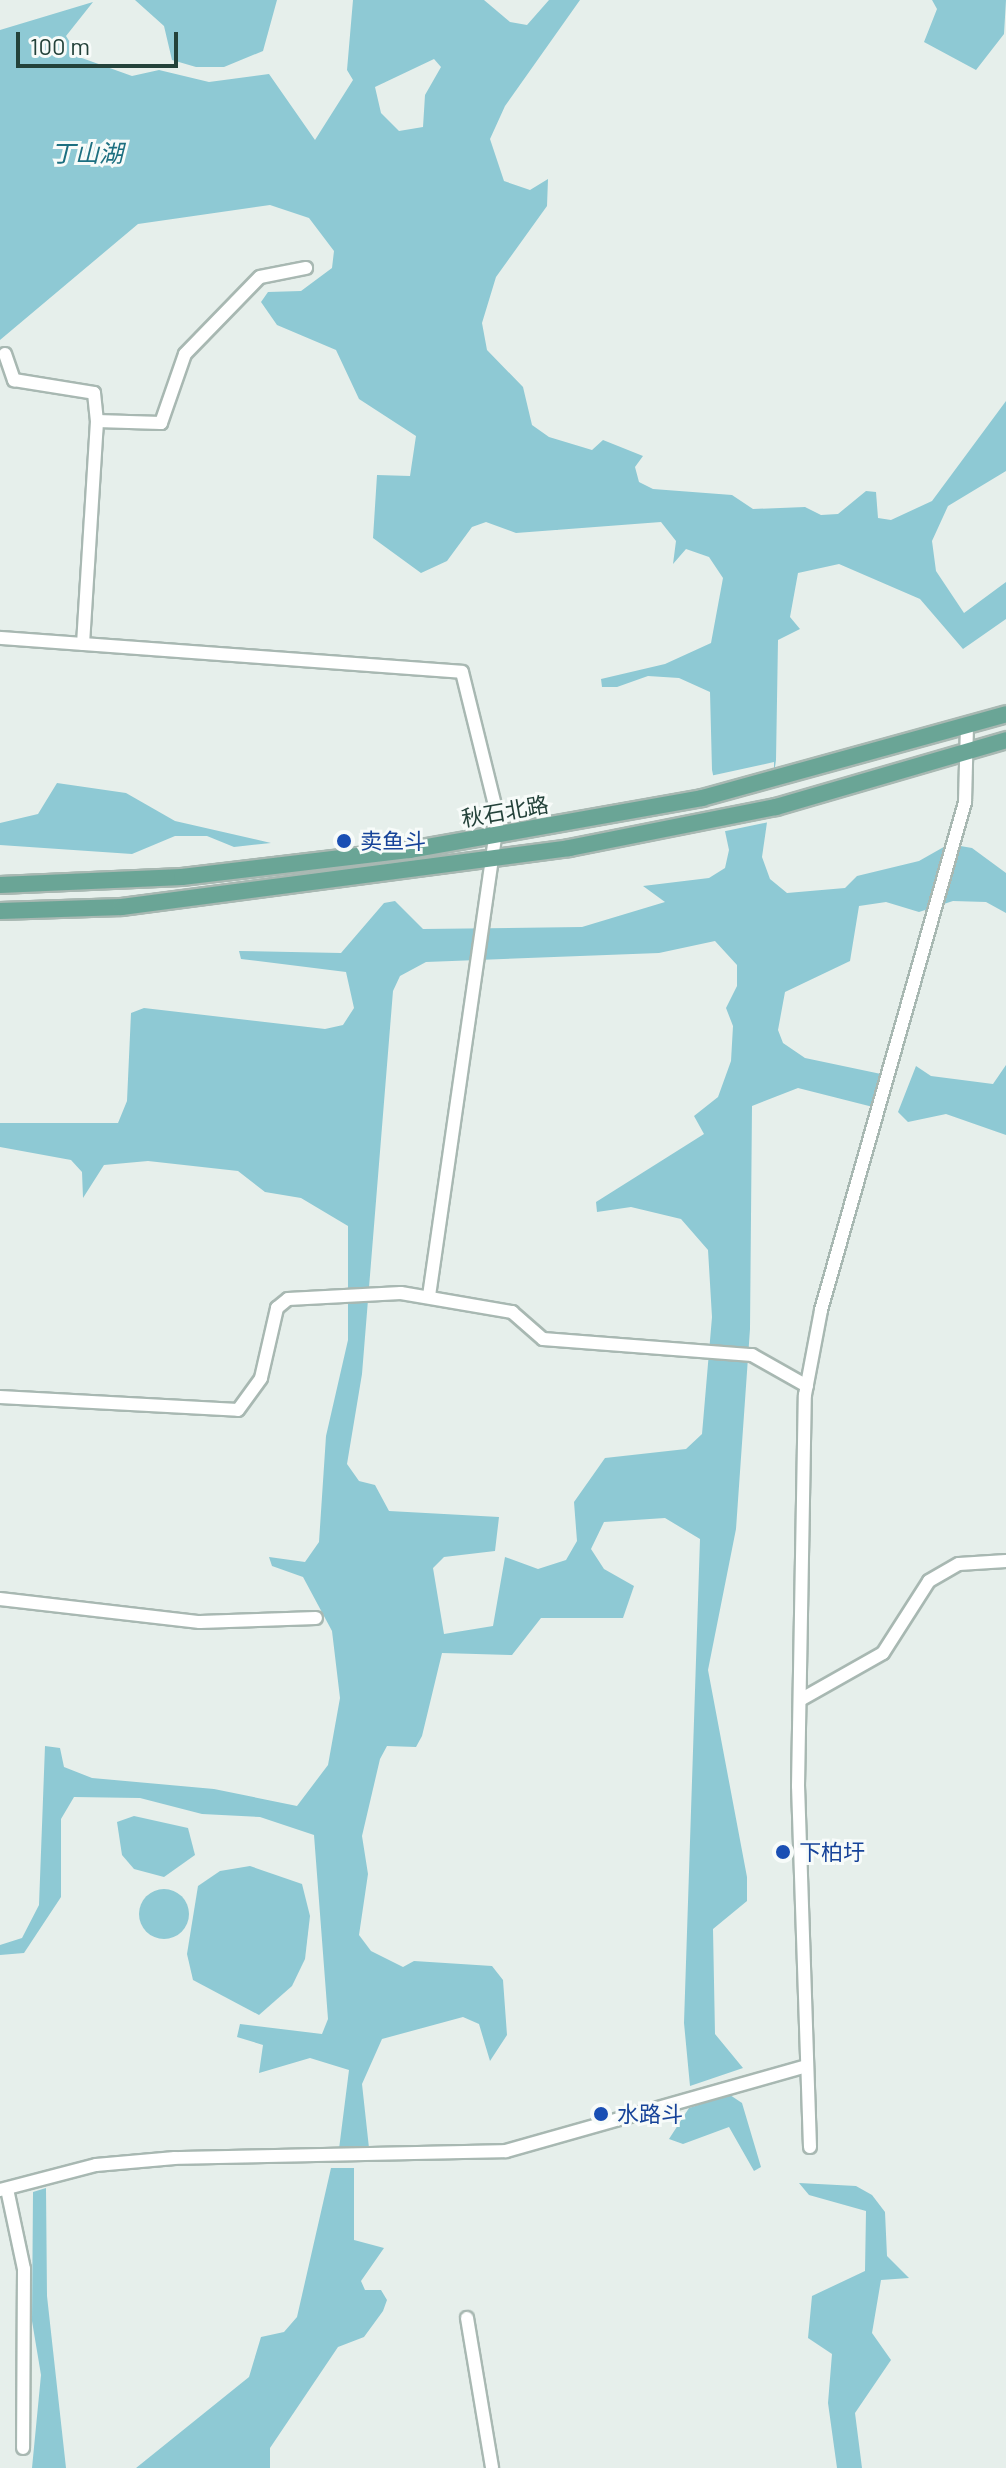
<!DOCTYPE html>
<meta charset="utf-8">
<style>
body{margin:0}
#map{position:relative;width:1006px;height:2468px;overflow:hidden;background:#e6efeb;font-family:Barlow,"Noto Sans SC",sans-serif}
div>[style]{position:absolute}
.water>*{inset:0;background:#8ec9d4}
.round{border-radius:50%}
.pier>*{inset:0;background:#e6efeb}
.roads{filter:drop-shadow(2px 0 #a8b8b2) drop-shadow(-2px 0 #a8b8b2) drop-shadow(0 2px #a8b8b2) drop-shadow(0 -2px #a8b8b2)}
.minor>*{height:12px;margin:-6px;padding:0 6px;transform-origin:6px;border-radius:6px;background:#fff}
.major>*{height:16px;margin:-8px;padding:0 8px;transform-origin:8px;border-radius:8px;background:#6aa596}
.dots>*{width:22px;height:22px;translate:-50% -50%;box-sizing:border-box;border:4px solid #f7fbf9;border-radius:50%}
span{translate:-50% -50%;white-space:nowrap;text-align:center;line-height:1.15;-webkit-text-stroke:6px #f7fbf9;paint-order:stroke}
.street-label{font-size:22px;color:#24423a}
.transit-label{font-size:22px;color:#164399}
.left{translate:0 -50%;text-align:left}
.water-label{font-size:24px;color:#1c6f80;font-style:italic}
.scale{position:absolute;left:16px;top:32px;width:162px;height:36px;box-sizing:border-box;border:4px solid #24423a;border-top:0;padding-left:10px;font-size:24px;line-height:28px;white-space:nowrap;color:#24423a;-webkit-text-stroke:6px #f7fbf9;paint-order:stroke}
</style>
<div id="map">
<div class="water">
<div style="clip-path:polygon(135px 0,277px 0,263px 51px,224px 67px,196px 67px,172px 60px,164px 26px)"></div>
<div style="clip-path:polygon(evenodd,353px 0,484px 0,510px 22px,527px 25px,549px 0,580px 0,505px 106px,490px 139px,504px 181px,530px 190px,548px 179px,547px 206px,496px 277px,482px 323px,487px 350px,523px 387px,532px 425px,549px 437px,592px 450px,603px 440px,643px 456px,635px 467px,639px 482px,653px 489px,732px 495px,753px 509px,805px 507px,821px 515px,838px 514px,866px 491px,876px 492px,878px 518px,891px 520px,932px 501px,1006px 401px,1006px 471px,948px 506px,932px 541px,936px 571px,964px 613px,1006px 582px,1006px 619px,963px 649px,920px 599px,839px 564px,798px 573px,790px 617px,800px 629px,778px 640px,776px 760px,762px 857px,770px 879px,787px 893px,845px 888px,857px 876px,919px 861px,949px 844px,972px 848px,1006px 873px,1006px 913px,986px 902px,953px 901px,919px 912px,886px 902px,859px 906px,850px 961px,785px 992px,778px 1030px,783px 1043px,805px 1058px,881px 1074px,873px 1107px,798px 1088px,752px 1106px,750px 1329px,736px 1529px,708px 1670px,747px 1877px,747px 1901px,713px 1929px,715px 2034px,743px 2068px,690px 2086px,684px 2023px,700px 1539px,665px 1518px,604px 1522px,591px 1549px,604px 1569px,634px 1586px,623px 1618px,541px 1618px,512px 1655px,442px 1653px,422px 1736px,416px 1747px,387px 1746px,380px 1759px,362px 1836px,368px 1874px,359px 1935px,371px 1951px,403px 1967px,414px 1961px,492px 1966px,503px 1980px,507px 2035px,490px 2061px,479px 2024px,463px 2017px,382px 2039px,362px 2084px,369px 2148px,339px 2149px,349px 2070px,310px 2058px,259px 2073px,263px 2045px,237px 2037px,240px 2024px,322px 2034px,328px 2019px,314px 1835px,260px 1817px,202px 1814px,140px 1798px,74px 1797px,61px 1819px,61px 1897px,24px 1953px,0 1955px,0 1945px,22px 1938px,39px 1905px,45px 1746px,60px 1748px,64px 1767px,92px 1778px,214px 1789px,297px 1806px,328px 1765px,340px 1698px,332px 1631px,303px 1577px,272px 1566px,269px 1557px,305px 1562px,319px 1542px,326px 1436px,348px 1340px,348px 1226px,301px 1198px,265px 1192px,238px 1171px,148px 1161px,104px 1165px,83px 1198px,82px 1172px,71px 1160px,0 1147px,0 1123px,118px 1123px,127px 1101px,131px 1013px,144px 1008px,325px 1029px,343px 1025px,354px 1008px,346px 972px,241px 959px,239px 951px,341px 953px,384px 903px,395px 901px,423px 929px,582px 927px,665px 902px,643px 886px,709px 878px,725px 868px,729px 850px,712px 770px,710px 692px,679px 678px,648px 676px,617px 687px,602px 687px,601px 679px,665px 664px,711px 643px,723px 578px,709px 557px,686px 549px,673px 564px,676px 541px,661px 522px,516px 533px,486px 522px,472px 527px,447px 561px,421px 573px,373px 538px,377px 475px,410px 476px,416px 436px,359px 399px,336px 350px,277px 325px,261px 302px,268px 292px,301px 291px,332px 268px,334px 251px,309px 218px,270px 205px,138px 224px,0 340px,0 30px,93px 2px,66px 36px,79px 57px,132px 76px,159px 70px,209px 82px,269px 74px,315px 140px,353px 80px,347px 70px,353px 0,434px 59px,441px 67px,425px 95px,423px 127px,399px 131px,381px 113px,375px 87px,434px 59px,353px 0,715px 941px,737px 965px,737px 986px,726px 1008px,733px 1026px,731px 1061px,718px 1097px,694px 1116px,704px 1134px,596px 1202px,597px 1212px,631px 1207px,681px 1219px,708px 1250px,712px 1317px,702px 1434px,686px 1449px,605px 1458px,574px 1502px,577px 1541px,566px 1560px,538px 1569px,505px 1557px,493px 1626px,444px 1634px,433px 1568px,444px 1557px,495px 1551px,499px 1517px,389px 1511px,375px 1485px,359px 1481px,347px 1464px,362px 1374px,393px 991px,400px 976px,426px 962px,659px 953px,715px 941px)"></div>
<div style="clip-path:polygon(932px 0,1006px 0,1004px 34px,976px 70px,924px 42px,937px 9px)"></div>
<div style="clip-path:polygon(57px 783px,126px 793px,175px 821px,271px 843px,234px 847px,207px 836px,175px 836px,132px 854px,0 845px,0 823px,38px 814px)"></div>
<div style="clip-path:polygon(1006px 1065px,1006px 1135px,946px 1114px,908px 1122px,898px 1112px,916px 1066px,931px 1076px,993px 1084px)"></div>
<div style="clip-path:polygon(134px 1816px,188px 1828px,195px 1855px,164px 1877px,134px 1869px,122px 1855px,117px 1822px)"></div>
<div style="clip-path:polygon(250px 1866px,302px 1884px,310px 1916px,305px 1959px,292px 1986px,259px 2015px,193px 1980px,187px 1954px,198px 1886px,220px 1871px)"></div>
<div class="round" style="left:139px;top:1889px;width:50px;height:50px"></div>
<div style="clip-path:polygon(730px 2095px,742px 2103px,761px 2167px,754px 2171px,729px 2127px,683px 2144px,669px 2139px,689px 2108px)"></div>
<div style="clip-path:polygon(331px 2168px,354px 2168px,354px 2240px,384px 2248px,361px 2281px,365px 2290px,381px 2290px,387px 2300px,383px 2311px,364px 2337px,338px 2347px,270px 2448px,270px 2468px,136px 2468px,249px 2377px,261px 2337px,284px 2332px,297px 2317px)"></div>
<div style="clip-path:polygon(799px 2183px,856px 2186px,872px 2195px,885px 2212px,887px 2256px,909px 2278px,881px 2280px,872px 2333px,891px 2360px,855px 2413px,862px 2468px,837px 2468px,828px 2403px,832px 2354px,808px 2338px,812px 2296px,865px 2271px,866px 2211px,809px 2195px)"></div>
<div style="clip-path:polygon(46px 2188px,47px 2296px,66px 2468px,32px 2468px,41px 2375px,32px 2321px,33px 2192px)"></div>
</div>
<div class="pier">
<div style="clip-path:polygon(774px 762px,774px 821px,721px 832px,710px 776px)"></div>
</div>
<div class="roads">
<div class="minor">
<div style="left:5px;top:354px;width:28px;rotate:71deg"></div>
<div style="left:14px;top:380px;width:81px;rotate:9.2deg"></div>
<div style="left:94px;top:393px;width:28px;rotate:84deg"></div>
<div style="left:0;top:638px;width:463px;rotate:4.2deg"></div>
<div style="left:462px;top:672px;width:149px;rotate:76.1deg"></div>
<div style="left:498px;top:817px;width:482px;rotate:98.2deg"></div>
<div style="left:83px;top:644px;width:223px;rotate:-86.4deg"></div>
<div style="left:97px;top:421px;width:64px;rotate:1.8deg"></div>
<div style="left:161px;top:423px;width:73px;rotate:-70.8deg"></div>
<div style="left:185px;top:354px;width:107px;rotate:-45.8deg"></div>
<div style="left:260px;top:277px;width:47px;rotate:-11.1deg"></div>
<div style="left:0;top:1397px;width:238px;rotate:3.1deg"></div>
<div style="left:238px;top:1410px;width:39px;rotate:-54deg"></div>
<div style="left:261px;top:1378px;width:72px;rotate:-77.1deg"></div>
<div style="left:277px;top:1308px;width:14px;rotate:-39deg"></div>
<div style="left:288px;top:1299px;width:113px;rotate:-3deg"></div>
<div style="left:401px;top:1293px;width:113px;rotate:9.7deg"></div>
<div style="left:512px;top:1312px;width:41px;rotate:41.1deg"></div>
<div style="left:543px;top:1339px;width:210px;rotate:4.4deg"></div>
<div style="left:752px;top:1355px;width:63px;rotate:29.4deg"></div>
<div style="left:0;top:1599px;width:201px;rotate:6.6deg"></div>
<div style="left:200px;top:1622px;width:116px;rotate:-2deg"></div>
<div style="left:800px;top:1700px;width:95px;rotate:-29.5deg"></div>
<div style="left:883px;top:1653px;width:85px;rotate:-57.4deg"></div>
<div style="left:929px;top:1581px;width:34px;rotate:-30deg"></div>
<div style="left:959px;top:1564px;width:47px;rotate:-3.7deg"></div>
<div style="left:810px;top:2147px;width:361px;rotate:-91.9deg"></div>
<div style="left:798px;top:1786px;width:391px;rotate:-89deg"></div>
<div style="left:805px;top:1395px;width:86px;rotate:-79.3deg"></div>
<div style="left:821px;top:1310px;width:528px;rotate:-74.17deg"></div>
<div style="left:965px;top:802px;width:76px;rotate:-88.5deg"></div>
<div style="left:7px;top:2189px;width:82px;rotate:78deg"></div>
<div style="left:24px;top:2269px;width:179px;rotate:90.3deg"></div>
<div style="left:0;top:2190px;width:99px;rotate:-14.6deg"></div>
<div style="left:96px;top:2165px;width:79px;rotate:-5.1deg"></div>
<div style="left:175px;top:2158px;width:331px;rotate:-1.2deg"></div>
<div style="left:506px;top:2151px;width:312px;rotate:-15.8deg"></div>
<div style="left:467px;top:2318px;width:152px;rotate:80.5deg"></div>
</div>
<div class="major">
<div style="left:0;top:885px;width:182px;rotate:-2.5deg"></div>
<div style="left:182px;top:877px;width:230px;rotate:-6.8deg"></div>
<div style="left:410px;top:850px;width:297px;rotate:-10.1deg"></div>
<div style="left:702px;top:798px;width:315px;rotate:-15.4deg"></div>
<div style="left:0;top:911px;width:122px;rotate:-1.9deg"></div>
<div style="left:122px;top:907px;width:451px;rotate:-7.5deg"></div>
<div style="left:569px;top:848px;width:211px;rotate:-11.2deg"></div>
<div style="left:776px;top:807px;width:240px;rotate:-16.2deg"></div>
</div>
</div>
<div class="dots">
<div style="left:344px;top:841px;background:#1a4fb4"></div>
<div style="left:783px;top:1852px;background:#1a4fb4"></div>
<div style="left:601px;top:2114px;background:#1a4fb4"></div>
</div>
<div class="street-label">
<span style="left:505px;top:811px;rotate:-10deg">秋石北路</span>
</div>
<div class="transit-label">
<span class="left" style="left:360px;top:841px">卖鱼斗</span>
<span class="left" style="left:799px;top:1852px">下柏圩</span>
<span class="left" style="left:617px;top:2114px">水路斗</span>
</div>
<div class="water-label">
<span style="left:87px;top:153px">丁山湖</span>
</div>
<div class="scale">100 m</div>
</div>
